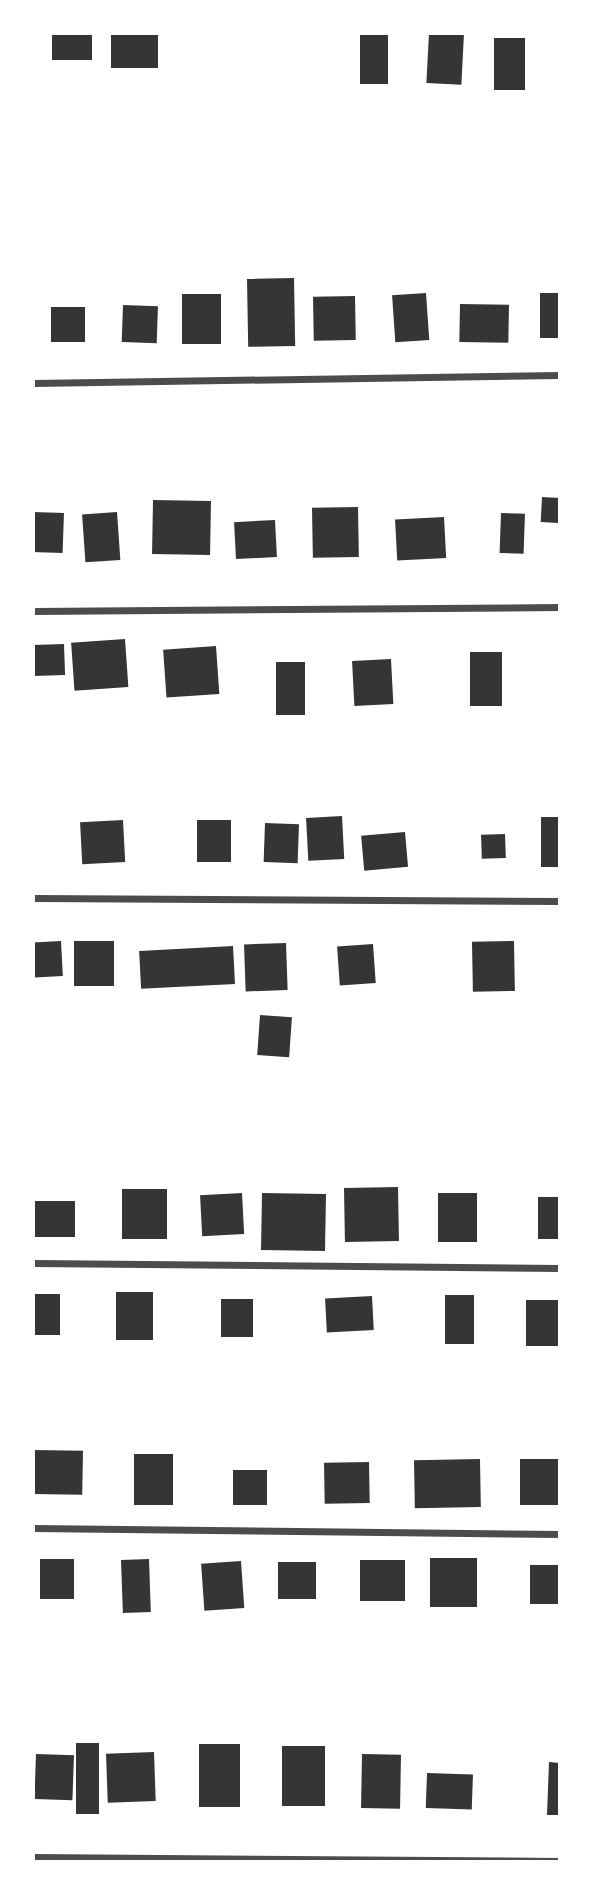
<!DOCTYPE html>
<style>
body{margin:0}
#map{position:relative;width:593px;height:1895px;overflow:hidden;background:#fff;font-family:"Nunito Sans",sans-serif}
div>[style]{position:absolute}
.building>*{inset:0;background:#353535;transform-origin:0 0}
.minor>*{height:7px;margin:-3.5px;padding:0 3.5px;transform-origin:3.5px;border-radius:3.5px;background:#4c4c4c}
span{translate:-50% -50%;white-space:nowrap;text-align:center;line-height:1.15;-webkit-text-stroke:6px #fff;paint-order:stroke}
.frame{position:absolute;inset:0;border:35px solid #fff;pointer-events:none}
</style>
<div id="map">
<div class="building">
<div style="left:52px;top:33px;width:40px;height:27px"></div>
<div style="left:111px;top:33px;width:47px;height:35px"></div>
<div style="left:360px;top:33px;width:28px;height:51px"></div>
<div style="left:429px;top:33px;width:35px;height:50px;rotate:3deg"></div>
<div style="left:494px;top:38px;width:31px;height:52px"></div>
<div style="left:294px;top:278px;width:68px;height:47px;rotate:89deg"></div>
<div style="left:426px;top:293px;width:47px;height:34px;rotate:86deg"></div>
<div style="left:540px;top:293px;width:20px;height:45px"></div>
<div style="left:182px;top:294px;width:39px;height:50px"></div>
<div style="left:355px;top:296px;width:44px;height:42px;rotate:89deg"></div>
<div style="left:460px;top:304px;width:49px;height:38px;rotate:1deg"></div>
<div style="left:123px;top:305px;width:35px;height:37px;rotate:2deg"></div>
<div style="left:51px;top:307px;width:34px;height:35px"></div>
<div style="left:542px;top:497px;width:18px;height:25px;rotate:3deg"></div>
<div style="left:153px;top:500px;width:58px;height:54px;rotate:1deg"></div>
<div style="left:358px;top:507px;width:50px;height:46px;rotate:89deg"></div>
<div style="left:33px;top:512px;width:31px;height:40px;rotate:2deg"></div>
<div style="left:117px;top:512px;width:48px;height:35px;rotate:86deg"></div>
<div style="left:501px;top:513px;width:24px;height:40px;rotate:2deg"></div>
<div style="left:444px;top:517px;width:41px;height:49px;rotate:87deg"></div>
<div style="left:275px;top:520px;width:37px;height:41px;rotate:87deg"></div>
<div style="left:125px;top:639px;width:48px;height:54px;rotate:86deg"></div>
<div style="left:64px;top:644px;width:31px;height:31px;rotate:88deg"></div>
<div style="left:216px;top:646px;width:48px;height:53px;rotate:86deg"></div>
<div style="left:470px;top:652px;width:32px;height:54px"></div>
<div style="left:391px;top:659px;width:45px;height:39px;rotate:87deg"></div>
<div style="left:276px;top:662px;width:29px;height:53px"></div>
<div style="left:342px;top:816px;width:43px;height:36px;rotate:87deg"></div>
<div style="left:541px;top:817px;width:19px;height:50px"></div>
<div style="left:123px;top:820px;width:42px;height:43px;rotate:87deg"></div>
<div style="left:197px;top:820px;width:34px;height:42px"></div>
<div style="left:265px;top:823px;width:34px;height:39px;rotate:2deg"></div>
<div style="left:405px;top:832px;width:35px;height:44px;rotate:85deg"></div>
<div style="left:505px;top:834px;width:24px;height:24px;rotate:88deg"></div>
<div style="left:61px;top:941px;width:35px;height:28px;rotate:87deg"></div>
<div style="left:74px;top:941px;width:40px;height:45px"></div>
<div style="left:514px;top:941px;width:50px;height:42px;rotate:89deg"></div>
<div style="left:286px;top:943px;width:47px;height:42px;rotate:88deg"></div>
<div style="left:373px;top:944px;width:39px;height:36px;rotate:86deg"></div>
<div style="left:233px;top:946px;width:38px;height:94px;rotate:87deg"></div>
<div style="left:260px;top:1015px;width:32px;height:40px;rotate:4deg"></div>
<div style="left:398px;top:1187px;width:54px;height:54px;rotate:89deg"></div>
<div style="left:122px;top:1189px;width:45px;height:50px"></div>
<div style="left:242px;top:1193px;width:41px;height:42px;rotate:87deg"></div>
<div style="left:262px;top:1193px;width:64px;height:57px;rotate:1deg"></div>
<div style="left:438px;top:1193px;width:39px;height:49px"></div>
<div style="left:560px;top:1197px;width:42px;height:22px;rotate:90deg"></div>
<div style="left:33px;top:1201px;width:42px;height:36px"></div>
<div style="left:116px;top:1292px;width:37px;height:48px"></div>
<div style="left:33px;top:1294px;width:27px;height:41px"></div>
<div style="left:445px;top:1295px;width:29px;height:49px"></div>
<div style="left:372px;top:1296px;width:34px;height:47px;rotate:87deg"></div>
<div style="left:221px;top:1299px;width:32px;height:38px"></div>
<div style="left:560px;top:1300px;width:46px;height:34px;rotate:90deg"></div>
<div style="left:33px;top:1450px;width:50px;height:44px;rotate:1deg"></div>
<div style="left:134px;top:1454px;width:39px;height:51px"></div>
<div style="left:480px;top:1459px;width:48px;height:66px;rotate:89deg"></div>
<div style="left:520px;top:1459px;width:40px;height:46px"></div>
<div style="left:369px;top:1462px;width:41px;height:45px;rotate:89deg"></div>
<div style="left:233px;top:1470px;width:34px;height:35px"></div>
<div style="left:477px;top:1558px;width:49px;height:47px;rotate:90deg"></div>
<div style="left:74px;top:1559px;width:40px;height:34px;rotate:90deg"></div>
<div style="left:149px;top:1559px;width:53px;height:28px;rotate:88deg"></div>
<div style="left:405px;top:1560px;width:41px;height:45px;rotate:90deg"></div>
<div style="left:241px;top:1561px;width:47px;height:40px;rotate:86deg"></div>
<div style="left:278px;top:1562px;width:38px;height:37px"></div>
<div style="left:530px;top:1565px;width:30px;height:39px"></div>
<div style="left:76px;top:1743px;width:23px;height:71px"></div>
<div style="left:199px;top:1744px;width:41px;height:63px"></div>
<div style="left:282px;top:1746px;width:43px;height:60px"></div>
<div style="left:154px;top:1752px;width:49px;height:48px;rotate:88deg"></div>
<div style="left:36px;top:1754px;width:38px;height:45px;rotate:2deg"></div>
<div style="left:362px;top:1754px;width:39px;height:54px;rotate:1deg"></div>
<div style="clip-path:polygon(549px 1762px,560px 1763px,560px 1815px,547px 1815px)"></div>
<div style="left:427px;top:1773px;width:46px;height:35px;rotate:2deg"></div>
</div>
<div class="minor">
<div style="left:33px;top:383px;width:527px;rotate:-0.87deg"></div>
<div style="left:33px;top:611px;width:527px;rotate:-0.43deg"></div>
<div style="left:33px;top:898px;width:527px;rotate:0.33deg"></div>
<div style="left:33px;top:1263px;width:527px;rotate:0.54deg"></div>
<div style="left:33px;top:1528px;width:527px;rotate:0.65deg"></div>
<div style="left:33px;top:1857px;width:527px;rotate:0.43deg"></div>
</div>
<div class="frame"></div>
</div>
